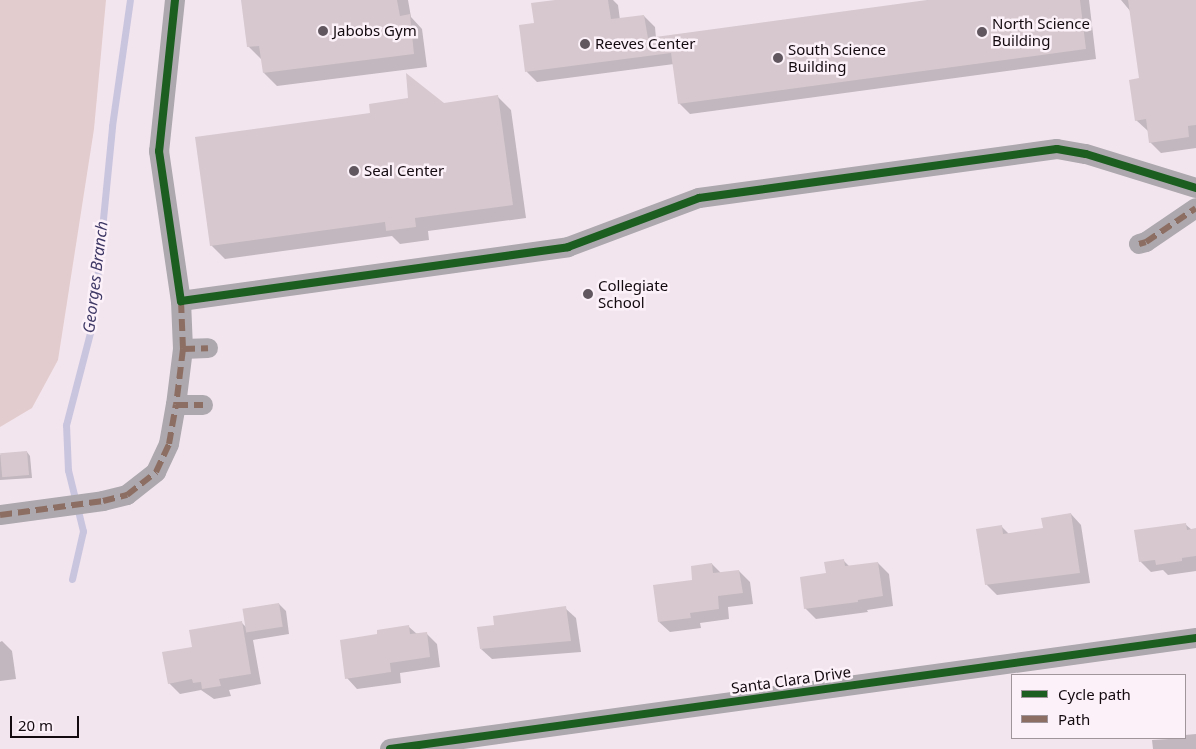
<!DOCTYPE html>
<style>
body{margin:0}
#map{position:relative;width:1196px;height:749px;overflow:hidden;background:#f3e5ee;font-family:"Noto Sans",sans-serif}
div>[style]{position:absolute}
.green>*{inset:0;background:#e3cccd}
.shadow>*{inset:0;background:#0003}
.stream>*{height:7px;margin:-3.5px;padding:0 3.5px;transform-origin:3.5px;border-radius:3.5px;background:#cac5df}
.building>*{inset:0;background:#d6c8ce;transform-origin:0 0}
.minor>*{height:20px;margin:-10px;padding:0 10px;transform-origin:10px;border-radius:10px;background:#aca8ad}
.quiet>*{height:6px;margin-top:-3px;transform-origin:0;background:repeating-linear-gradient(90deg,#8d6e63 0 12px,transparent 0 18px)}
.cycleway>*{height:8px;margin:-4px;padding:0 4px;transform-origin:4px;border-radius:4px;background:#1b5e20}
.dots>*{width:14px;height:14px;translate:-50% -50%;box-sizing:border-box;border:2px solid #fcf1f8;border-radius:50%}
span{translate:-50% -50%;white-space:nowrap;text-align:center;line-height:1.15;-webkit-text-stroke:5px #fcf1f8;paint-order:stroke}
.poi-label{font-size:15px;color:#130a10}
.left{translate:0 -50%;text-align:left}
.street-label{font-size:15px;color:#130a10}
.water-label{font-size:16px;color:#3e3866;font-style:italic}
.legend{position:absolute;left:1011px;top:674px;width:175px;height:65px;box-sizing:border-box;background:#fcf1f8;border:1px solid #9f959b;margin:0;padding:6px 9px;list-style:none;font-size:15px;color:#130a10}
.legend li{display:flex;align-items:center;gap:10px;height:25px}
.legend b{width:25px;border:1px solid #9f959b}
.scale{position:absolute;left:10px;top:716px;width:69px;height:22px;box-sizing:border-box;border:2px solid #130a10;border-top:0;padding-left:6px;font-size:15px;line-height:18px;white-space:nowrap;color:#130a10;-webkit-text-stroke:4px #fcf1f8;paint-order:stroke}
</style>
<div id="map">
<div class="green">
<div style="clip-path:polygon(0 0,106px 0,94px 129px,58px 360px,32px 408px,0 427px)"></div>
</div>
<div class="shadow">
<div style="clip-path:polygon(242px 0,408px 0,411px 17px,422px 29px,427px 67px,277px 86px,264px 73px,262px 60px,248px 46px)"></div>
<div style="clip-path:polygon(565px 0,613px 0,618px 5px,620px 20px,644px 16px,655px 27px,656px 38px,938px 0,1089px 0,1096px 59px,690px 114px,679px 103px,674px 64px,537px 82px,527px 72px,520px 26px,535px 24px)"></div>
<div style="clip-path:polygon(1121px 0,1196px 0,1196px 148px,1161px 153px,1150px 142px,1148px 131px,1136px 120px,1141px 79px,1131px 12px)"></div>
<div style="clip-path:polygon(498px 97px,511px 110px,526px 218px,428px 231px,429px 240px,400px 244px,392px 236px,225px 259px,211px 245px)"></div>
<div style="clip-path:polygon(27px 452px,30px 456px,32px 478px,0 480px,0 455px)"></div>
<div style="clip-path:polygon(1071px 514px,1081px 525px,1090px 583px,997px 595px,986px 584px,1001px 526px,1009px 534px,1044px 529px)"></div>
<div style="clip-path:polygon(1185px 524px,1192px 530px,1196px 530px,1196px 571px,1168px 575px,1163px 570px,1151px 572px,1140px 561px)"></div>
<div style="clip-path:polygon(844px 561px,850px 567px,878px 563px,889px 574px,893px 606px,867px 610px,868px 612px,816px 619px,805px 608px,828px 574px)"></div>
<div style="clip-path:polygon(712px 564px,721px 573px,739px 571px,750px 582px,753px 604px,728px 607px,729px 619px,700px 623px,701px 628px,670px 632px,659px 622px,694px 581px)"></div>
<div style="clip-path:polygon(279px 604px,286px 611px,289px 634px,253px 640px,261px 684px,229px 690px,231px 696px,214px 699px,201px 690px,180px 694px,169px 683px,193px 648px,241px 622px,246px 627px)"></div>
<div style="clip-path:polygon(565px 608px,576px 618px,581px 652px,492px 659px,481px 649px)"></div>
<div style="clip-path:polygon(409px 627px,417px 634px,426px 633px,437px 644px,440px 667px,400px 673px,401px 683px,357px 689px,347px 678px,379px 635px)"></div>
<div style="clip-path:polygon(2px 641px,12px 651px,16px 679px,0 681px,0 642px)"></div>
<div style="clip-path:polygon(1196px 734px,1196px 749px,1153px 749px,1152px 740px,1185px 738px,1185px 735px)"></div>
</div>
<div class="stream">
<div style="left:72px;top:579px;width:49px;rotate:-77.1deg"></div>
<div style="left:83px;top:531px;width:63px;rotate:-103.8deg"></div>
<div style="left:68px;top:470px;width:45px;rotate:-92.5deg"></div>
<div style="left:66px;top:425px;width:107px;rotate:-75.4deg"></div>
<div style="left:93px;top:321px;width:196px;rotate:-84.4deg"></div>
<div style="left:112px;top:126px;width:127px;rotate:-81.9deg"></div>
</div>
<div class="building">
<div style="clip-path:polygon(241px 0,397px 0,400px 16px,410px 14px,414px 54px,263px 73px,259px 46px,247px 47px)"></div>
<div style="clip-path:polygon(555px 0,608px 0,611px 19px,644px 15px,648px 38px,927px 0,1080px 0,1086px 49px,678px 104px,671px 53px,525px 72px,519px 25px,534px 23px,531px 3px)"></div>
<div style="clip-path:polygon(1128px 0,1196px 0,1196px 125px,1188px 126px,1189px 137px,1149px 143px,1146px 119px,1135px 121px,1129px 80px,1139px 78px)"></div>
<div style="clip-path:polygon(406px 73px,444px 103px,498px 95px,513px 205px,415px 218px,416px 227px,386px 231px,385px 222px,210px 246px,195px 137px,370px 113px,369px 104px,408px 98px)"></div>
<div style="left:27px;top:451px;width:24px;height:27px;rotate:85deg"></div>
<div style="clip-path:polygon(1071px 513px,1080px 573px,985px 585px,976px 529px,1002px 525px,1003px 534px,1043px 528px,1041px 518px)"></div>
<div style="clip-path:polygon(1186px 523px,1187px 530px,1196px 528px,1196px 556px,1182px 558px,1182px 561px,1156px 565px,1155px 560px,1139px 562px,1134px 530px)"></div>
<div style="clip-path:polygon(844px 559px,845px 566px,878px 562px,883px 596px,858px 600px,858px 602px,804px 609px,800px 577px,826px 573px,824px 562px)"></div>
<div style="clip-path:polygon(712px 563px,713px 573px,739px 570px,743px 593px,718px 596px,719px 609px,690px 613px,691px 618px,658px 622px,653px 585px,692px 580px,691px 566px)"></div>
<div style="left:279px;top:603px;width:24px;height:37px;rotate:81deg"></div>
<div style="clip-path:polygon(566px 606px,571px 641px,480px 649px,477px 627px,494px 625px,493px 616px)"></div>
<div style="clip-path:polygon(242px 621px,251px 674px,219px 679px,221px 686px,202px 689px,201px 682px,193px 683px,192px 679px,168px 684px,162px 652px,192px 647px,189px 630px)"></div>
<div style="clip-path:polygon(409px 625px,410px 634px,427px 632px,430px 657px,390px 663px,391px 672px,345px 679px,340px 640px,377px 634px,377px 630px)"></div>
</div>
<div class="minor">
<div style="left:175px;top:0;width:152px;rotate:96deg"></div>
<div style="left:159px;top:151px;width:152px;rotate:81.7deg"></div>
<div style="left:181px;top:301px;width:391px;rotate:-7.9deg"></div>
<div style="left:568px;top:247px;width:140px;rotate:-20.5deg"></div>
<div style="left:699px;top:198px;width:361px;rotate:-7.8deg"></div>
<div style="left:1057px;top:149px;width:29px;rotate:10deg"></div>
<div style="left:1086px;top:154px;width:115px;rotate:17.2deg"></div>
<div style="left:1139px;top:244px;width:7px;rotate:-16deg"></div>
<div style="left:1146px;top:242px;width:60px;rotate:-34.2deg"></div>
<div style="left:181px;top:301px;width:48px;rotate:87.6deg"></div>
<div style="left:183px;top:349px;width:56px;rotate:97.1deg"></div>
<div style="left:176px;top:405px;width:27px"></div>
<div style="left:183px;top:349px;width:25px;rotate:-2deg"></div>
<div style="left:0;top:515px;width:104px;rotate:-7.7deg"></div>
<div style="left:103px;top:501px;width:25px;rotate:-14deg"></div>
<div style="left:127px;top:495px;width:37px;rotate:-38deg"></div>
<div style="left:156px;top:472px;width:31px;rotate:-65deg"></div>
<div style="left:169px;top:444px;width:40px;rotate:-80deg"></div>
<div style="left:390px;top:749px;width:814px;rotate:-7.84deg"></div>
</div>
<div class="quiet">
<div style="left:1139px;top:244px;width:7px;rotate:-16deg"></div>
<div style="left:1146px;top:242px;width:60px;rotate:-34.2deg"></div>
<div style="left:181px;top:301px;width:48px;rotate:87.6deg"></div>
<div style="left:183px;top:349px;width:56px;rotate:97.1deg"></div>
<div style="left:176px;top:405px;width:27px"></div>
<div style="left:183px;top:349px;width:25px;rotate:-2deg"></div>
<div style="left:0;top:515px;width:104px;rotate:-7.7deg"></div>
<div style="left:103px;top:501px;width:25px;rotate:-14deg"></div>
<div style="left:127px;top:495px;width:37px;rotate:-38deg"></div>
<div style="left:156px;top:472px;width:31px;rotate:-65deg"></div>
<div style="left:169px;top:444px;width:40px;rotate:-80deg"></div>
</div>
<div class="cycleway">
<div style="left:175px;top:0;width:152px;rotate:96deg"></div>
<div style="left:159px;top:151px;width:152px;rotate:81.7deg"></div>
<div style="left:181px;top:301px;width:391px;rotate:-7.9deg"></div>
<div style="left:568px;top:247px;width:140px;rotate:-20.5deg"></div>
<div style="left:699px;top:198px;width:361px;rotate:-7.8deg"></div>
<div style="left:1057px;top:149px;width:29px;rotate:10deg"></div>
<div style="left:1086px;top:154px;width:115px;rotate:17.2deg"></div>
<div style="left:390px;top:749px;width:814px;rotate:-7.84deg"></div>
</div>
<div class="dots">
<div style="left:323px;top:31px;background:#61575e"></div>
<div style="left:982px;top:32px;background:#61575e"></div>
<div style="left:585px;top:44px;background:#61575e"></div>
<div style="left:778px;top:58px;background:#61575e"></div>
<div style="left:354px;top:171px;background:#61575e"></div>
<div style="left:588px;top:294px;background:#61575e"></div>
</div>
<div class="poi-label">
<span class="left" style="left:992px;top:32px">North Science<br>Building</span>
<span class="left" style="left:333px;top:31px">Jabobs Gym</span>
<span class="left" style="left:595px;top:44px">Reeves Center</span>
<span class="left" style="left:788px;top:58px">South Science<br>Building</span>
<span class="left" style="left:364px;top:171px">Seal Center</span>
<span class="left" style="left:598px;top:294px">Collegiate<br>School</span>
</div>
<div class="street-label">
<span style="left:791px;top:680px;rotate:-8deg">Santa Clara Drive</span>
</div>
<div class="water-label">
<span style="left:95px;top:277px;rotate:-83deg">Georges Branch</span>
</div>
<ul class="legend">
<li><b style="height:6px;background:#1b5e20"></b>Cycle path</li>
<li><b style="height:6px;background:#8d6e63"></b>Path</li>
</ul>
<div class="scale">20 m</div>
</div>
